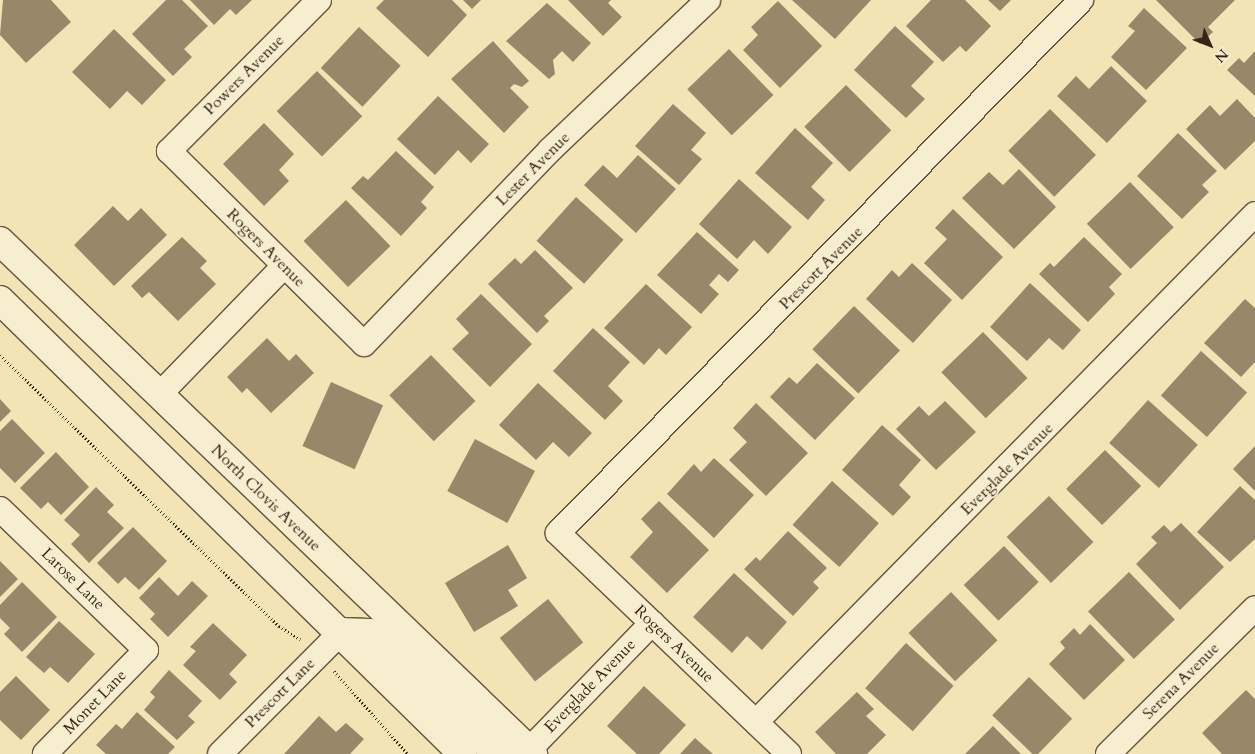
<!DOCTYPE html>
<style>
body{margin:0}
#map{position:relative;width:1255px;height:754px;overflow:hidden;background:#f3e4b5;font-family:Cardo,serif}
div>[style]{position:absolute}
.building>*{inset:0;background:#99876a;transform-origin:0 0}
.path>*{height:3px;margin-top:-1.5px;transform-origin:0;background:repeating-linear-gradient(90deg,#372318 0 1px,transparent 0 3.5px)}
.roads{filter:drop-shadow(1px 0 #66533f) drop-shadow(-1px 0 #66533f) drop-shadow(0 1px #66533f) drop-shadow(0 -1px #66533f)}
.street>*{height:24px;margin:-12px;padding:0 12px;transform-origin:12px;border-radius:12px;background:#f7edcf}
.secondary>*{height:28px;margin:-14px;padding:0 14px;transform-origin:14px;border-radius:14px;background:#f7edcf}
span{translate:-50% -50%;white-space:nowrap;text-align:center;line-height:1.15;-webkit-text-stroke:4px #f7edcf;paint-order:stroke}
.street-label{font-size:16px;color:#372318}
.north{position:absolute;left:1185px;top:20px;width:50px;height:50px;-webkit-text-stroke:4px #f7edcf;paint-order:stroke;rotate:134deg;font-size:14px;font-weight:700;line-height:20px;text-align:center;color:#372318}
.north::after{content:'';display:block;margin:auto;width:18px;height:22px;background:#372318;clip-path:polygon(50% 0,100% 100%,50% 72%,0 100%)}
</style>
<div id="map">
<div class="building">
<div style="clip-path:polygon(3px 0,51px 0,71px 22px,26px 63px,0 35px)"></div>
<div style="clip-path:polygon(166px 0,182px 0,208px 26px,184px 49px,192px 57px,173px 76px,132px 34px)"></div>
<div style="clip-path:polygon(190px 0,252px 0,236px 15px,230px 9px,214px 25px)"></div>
<div style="clip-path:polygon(384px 0,452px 0,467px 15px,428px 57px,376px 8px)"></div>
<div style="clip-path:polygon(463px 0,481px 0,472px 9px)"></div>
<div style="clip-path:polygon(568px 0,611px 0,608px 3px,622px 17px,603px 36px)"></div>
<div style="clip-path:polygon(792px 0,871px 0,835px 39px)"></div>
<div style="clip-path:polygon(931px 0,965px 0,991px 26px,966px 52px,960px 46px,943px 62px,906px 26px)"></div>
<div style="clip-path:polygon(988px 0,1011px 0,1000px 11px)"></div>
<div style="clip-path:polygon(1156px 0,1235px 0,1208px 27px,1213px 32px,1200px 44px)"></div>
<div style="clip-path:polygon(778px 1px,822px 46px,780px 88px,743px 50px,758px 35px,751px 27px)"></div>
<div style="clip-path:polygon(547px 3px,591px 43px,573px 62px,562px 51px,553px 60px,555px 74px,549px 79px,506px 41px)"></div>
<div style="clip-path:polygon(1144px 8px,1187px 48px,1146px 90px,1111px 57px,1135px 31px,1128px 26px)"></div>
<div style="clip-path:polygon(895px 26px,934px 62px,911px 86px,925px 99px,906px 118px,854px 70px)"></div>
<div style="left:359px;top:27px;width:57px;height:56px;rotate:43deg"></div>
<div style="clip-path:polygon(114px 29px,166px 80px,142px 105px,127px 91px,110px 109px,72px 72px)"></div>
<div style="clip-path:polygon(493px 41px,529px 81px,522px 87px,514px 84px,510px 88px,529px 107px,504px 133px,451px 79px)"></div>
<div style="left:729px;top:49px;width:64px;height:58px;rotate:46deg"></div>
<div style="clip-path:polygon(1255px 51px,1255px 96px,1227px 70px,1239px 58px,1244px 63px)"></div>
<div style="clip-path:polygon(1111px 66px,1147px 101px,1107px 143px,1057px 96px,1076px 76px,1089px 89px)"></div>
<div style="left:317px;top:71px;width:64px;height:57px;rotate:45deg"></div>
<div style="left:846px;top:85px;width:64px;height:59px;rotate:45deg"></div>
<div style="clip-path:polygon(438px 96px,489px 144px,471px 163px,458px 150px,435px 175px,397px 139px)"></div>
<div style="clip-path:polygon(1237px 99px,1255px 118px,1255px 141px,1225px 170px,1186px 129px,1210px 105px,1220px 116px)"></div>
<div style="clip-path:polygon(673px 104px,706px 133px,691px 150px,702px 159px,679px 185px,635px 146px)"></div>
<div style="left:1050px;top:109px;width:65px;height:59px;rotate:45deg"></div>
<div style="clip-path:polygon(264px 123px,294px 154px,279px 170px,289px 181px,264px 206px,223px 164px)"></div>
<div style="clip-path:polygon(795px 128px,833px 163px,811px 187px,825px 200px,808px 220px,755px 173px)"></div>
<div style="clip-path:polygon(1178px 133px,1217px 171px,1202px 185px,1209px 192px,1182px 219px,1137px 176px)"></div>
<div style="clip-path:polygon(396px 151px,434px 187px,421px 202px,427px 208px,401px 236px,351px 188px,363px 176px,368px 180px)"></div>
<div style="clip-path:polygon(638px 155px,676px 189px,636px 233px,584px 185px,603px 165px,617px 178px)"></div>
<div style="clip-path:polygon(1019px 169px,1056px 207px,1014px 249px,962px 198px,989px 172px,1003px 185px)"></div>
<div style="clip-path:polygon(739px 179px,792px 227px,768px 254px,754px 240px,737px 259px,699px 224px)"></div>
<div style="left:1130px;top:182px;width:63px;height:60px;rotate:46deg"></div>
<div style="left:576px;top:197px;width:64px;height:59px;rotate:42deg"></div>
<div style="left:346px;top:200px;width:64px;height:59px;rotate:46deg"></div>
<div style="clip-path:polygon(113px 206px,128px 221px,141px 208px,167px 235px,114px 286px,74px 245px)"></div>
<div style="clip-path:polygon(953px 209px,1003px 257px,962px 300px,924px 263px,947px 239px,935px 228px)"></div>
<div style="clip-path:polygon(697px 232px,739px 270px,728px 282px,719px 274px,709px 285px,719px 294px,701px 314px,657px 275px)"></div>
<div style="clip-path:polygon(182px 237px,207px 261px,200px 268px,216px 284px,178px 321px,149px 292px,142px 298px,131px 286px)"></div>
<div style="clip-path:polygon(1084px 237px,1122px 274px,1109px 287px,1115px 294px,1088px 322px,1039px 274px,1050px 263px,1054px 267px)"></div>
<div style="clip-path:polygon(535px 250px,573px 288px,544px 316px,549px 321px,537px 333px,488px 284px,515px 258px,521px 264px)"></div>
<div style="clip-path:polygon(912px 263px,952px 300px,913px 343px,866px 299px,892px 270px,899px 277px)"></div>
<div style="clip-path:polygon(1030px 283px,1081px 330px,1063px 350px,1049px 338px,1027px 361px,990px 327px)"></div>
<div style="clip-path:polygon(646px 284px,692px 327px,666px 355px,659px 348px,644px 365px,604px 328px)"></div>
<div style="clip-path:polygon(481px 294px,532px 344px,490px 387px,452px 349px,469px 333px,456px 319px)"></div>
<div style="clip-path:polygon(1245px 299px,1255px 308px,1255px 362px,1241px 377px,1204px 343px)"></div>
<div style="left:854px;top:306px;width:64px;height:60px;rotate:44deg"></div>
<div style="clip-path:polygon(593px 328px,630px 362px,608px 386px,623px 401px,605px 420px,553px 371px)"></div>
<div style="left:983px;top:332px;width:64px;height:58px;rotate:46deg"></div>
<div style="clip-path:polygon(267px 338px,289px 361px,296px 354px,314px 373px,271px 413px,247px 388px,242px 393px,227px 377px)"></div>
<div style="left:1201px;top:351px;width:62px;height:60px;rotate:42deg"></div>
<div style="left:431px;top:355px;width:64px;height:58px;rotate:46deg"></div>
<div style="clip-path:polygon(817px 363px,855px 398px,815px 440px,770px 397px,789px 377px,797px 384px)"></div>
<div style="left:331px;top:382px;width:57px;height:70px;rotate:24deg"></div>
<div style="clip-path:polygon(538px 383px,592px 433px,569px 457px,553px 442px,536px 460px,499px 425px)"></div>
<div style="clip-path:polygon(0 399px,11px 411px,0 422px)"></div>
<div style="left:1148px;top:400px;width:67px;height:58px;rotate:42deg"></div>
<div style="clip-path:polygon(945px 401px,976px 432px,936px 470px,896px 429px,919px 406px,929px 416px)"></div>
<div style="clip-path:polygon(756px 403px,808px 453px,766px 496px,729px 460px,747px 442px,733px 428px)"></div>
<div style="clip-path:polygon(12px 419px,45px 453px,15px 483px,0 468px,0 431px)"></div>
<div style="clip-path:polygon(882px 425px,921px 460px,899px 485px,911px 497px,893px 516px,842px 470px)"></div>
<div style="left:475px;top:439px;width:68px;height:59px;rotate:28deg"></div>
<div style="clip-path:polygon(1255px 446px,1255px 491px,1233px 469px)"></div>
<div style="left:1105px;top:450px;width:51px;height:55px;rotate:45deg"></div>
<div style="clip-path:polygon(56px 452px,89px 487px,61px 515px,48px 502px,41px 509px,20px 488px)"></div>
<div style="clip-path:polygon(714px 458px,754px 495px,714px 538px,667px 494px,694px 464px,701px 472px)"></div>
<div style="left:832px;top:481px;width:63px;height:59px;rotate:42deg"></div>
<div style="clip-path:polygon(1240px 486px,1255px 500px,1255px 539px,1230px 562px,1197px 532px)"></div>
<div style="clip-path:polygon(96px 487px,114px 505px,107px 512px,124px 528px,89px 563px,71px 544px,80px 535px,64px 520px)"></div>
<div style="left:1049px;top:496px;width:64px;height:59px;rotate:46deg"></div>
<div style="clip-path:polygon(659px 501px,709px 550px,667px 593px,630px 557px,653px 532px,641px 519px)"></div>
<div style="clip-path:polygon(1181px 523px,1224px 567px,1180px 610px,1136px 564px,1157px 543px,1151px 537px,1164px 525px,1171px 532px)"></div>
<div style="clip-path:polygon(133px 527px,167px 561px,139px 590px,125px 577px,118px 584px,97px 563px)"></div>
<div style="clip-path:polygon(788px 531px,827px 568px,813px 582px,819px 588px,793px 616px,744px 569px,756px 557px,760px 561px)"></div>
<div style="clip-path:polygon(508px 545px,527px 578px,508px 590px,518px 606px,474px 632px,445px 583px)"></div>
<div style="left:1004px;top:546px;width:50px;height:56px;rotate:46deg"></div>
<div style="clip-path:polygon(0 561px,18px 579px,0 597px)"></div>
<div style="left:1129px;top:572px;width:66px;height:57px;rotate:46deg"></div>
<div style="clip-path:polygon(734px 573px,787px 622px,762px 650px,747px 636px,732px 653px,693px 617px)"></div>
<div style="clip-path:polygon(159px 577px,178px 596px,192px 581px,208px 596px,168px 637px,150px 619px,155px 614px,139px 598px)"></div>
<div style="clip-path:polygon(22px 582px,57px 617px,22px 652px,4px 634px,10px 628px,0 618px,0 605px)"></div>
<div style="left:951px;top:592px;width:67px;height:59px;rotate:46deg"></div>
<div style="left:548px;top:599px;width:56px;height:62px;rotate:51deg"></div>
<div style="clip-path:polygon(59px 621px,95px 654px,68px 683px,50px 667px,44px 673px,26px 657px)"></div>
<div style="clip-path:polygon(213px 623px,247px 655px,229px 674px,237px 682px,220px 700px,183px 665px,196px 651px,190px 647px)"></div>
<div style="clip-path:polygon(1090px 624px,1125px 660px,1084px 700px,1049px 664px,1065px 648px,1060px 642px,1074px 628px,1080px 635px)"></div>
<div style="left:906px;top:643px;width:64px;height:61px;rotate:42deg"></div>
<div style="clip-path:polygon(169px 670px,202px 701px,188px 716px,195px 722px,177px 740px,144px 710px,155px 697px,150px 692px)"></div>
<div style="clip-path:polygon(16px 676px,50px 710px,21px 740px,0 720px,0 692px)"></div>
<div style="left:1029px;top:677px;width:60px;height:53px;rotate:44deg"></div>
<div style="clip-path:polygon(644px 686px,686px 725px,659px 754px,637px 754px,607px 726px)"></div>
<div style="clip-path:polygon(1246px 690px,1255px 699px,1255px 754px,1222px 754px,1202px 733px)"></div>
<div style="clip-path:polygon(857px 692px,874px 709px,866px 716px,886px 735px,867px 754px,836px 754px,815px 732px)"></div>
<div style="clip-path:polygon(137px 712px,175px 747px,168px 754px,106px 754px,96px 745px,116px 724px,122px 729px)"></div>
<div style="clip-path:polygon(319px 716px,336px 732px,346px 723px,364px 739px,350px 754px,284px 754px)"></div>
<div style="clip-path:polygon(993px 726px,1021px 754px,965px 754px)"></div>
<div style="clip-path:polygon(695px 738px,713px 754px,680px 754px)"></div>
</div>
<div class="path">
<div style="left:0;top:355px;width:389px;rotate:44.2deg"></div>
<div style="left:279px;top:626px;width:25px;rotate:32deg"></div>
<div style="left:334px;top:671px;width:111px;rotate:48.3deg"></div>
</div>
<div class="roads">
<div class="street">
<div style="left:319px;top:0;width:213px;rotate:134.8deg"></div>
<div style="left:169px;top:151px;width:274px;rotate:44.7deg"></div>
<div style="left:364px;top:344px;width:269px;rotate:-46.2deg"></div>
<div style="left:550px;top:150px;width:218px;rotate:-43.5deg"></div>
<div style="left:159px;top:395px;width:180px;rotate:-45.9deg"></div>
<div style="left:0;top:509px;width:203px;rotate:44deg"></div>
<div style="left:146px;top:650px;width:145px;rotate:134.2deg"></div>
<div style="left:756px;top:722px;width:712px;rotate:-45.51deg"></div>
<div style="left:529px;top:750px;width:177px;rotate:-45.9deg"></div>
<div style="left:220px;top:754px;width:172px;rotate:-45.2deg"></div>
<div style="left:789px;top:754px;width:320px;rotate:-136.3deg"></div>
<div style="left:558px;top:533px;width:747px;rotate:-45.54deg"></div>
<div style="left:1108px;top:754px;width:207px;rotate:-44.8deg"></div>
</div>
<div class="secondary">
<div style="left:0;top:241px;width:740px;rotate:43.9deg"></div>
<div style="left:0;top:300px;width:648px;rotate:44.44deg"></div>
<div style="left:341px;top:632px;width:28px;rotate:2deg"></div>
<div style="left:369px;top:633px;width:168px;rotate:43.3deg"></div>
<div style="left:491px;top:748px;width:14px;rotate:25deg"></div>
</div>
</div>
<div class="street-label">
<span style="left:244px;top:75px;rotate:-45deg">Powers Avenue</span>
<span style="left:533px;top:169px;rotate:-45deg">Lester Avenue</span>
<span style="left:266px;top:248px;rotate:45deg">Rogers Avenue</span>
<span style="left:821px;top:268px;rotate:-45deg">Prescott Avenue</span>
<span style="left:1007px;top:469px;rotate:-45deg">Everglade Avenue</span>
<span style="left:266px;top:498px;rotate:44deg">North Clovis Avenue</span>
<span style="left:73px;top:579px;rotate:44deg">Larose Lane</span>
<span style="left:674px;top:644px;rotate:44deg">Rogers Avenue</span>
<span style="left:1181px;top:681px;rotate:-45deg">Serena Avenue</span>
<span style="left:590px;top:686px;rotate:-46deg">Everglade Avenue</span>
<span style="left:280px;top:693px;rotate:-45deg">Prescott Lane</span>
<span style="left:95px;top:702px;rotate:-46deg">Monet Lane</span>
</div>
<div class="north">N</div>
</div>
